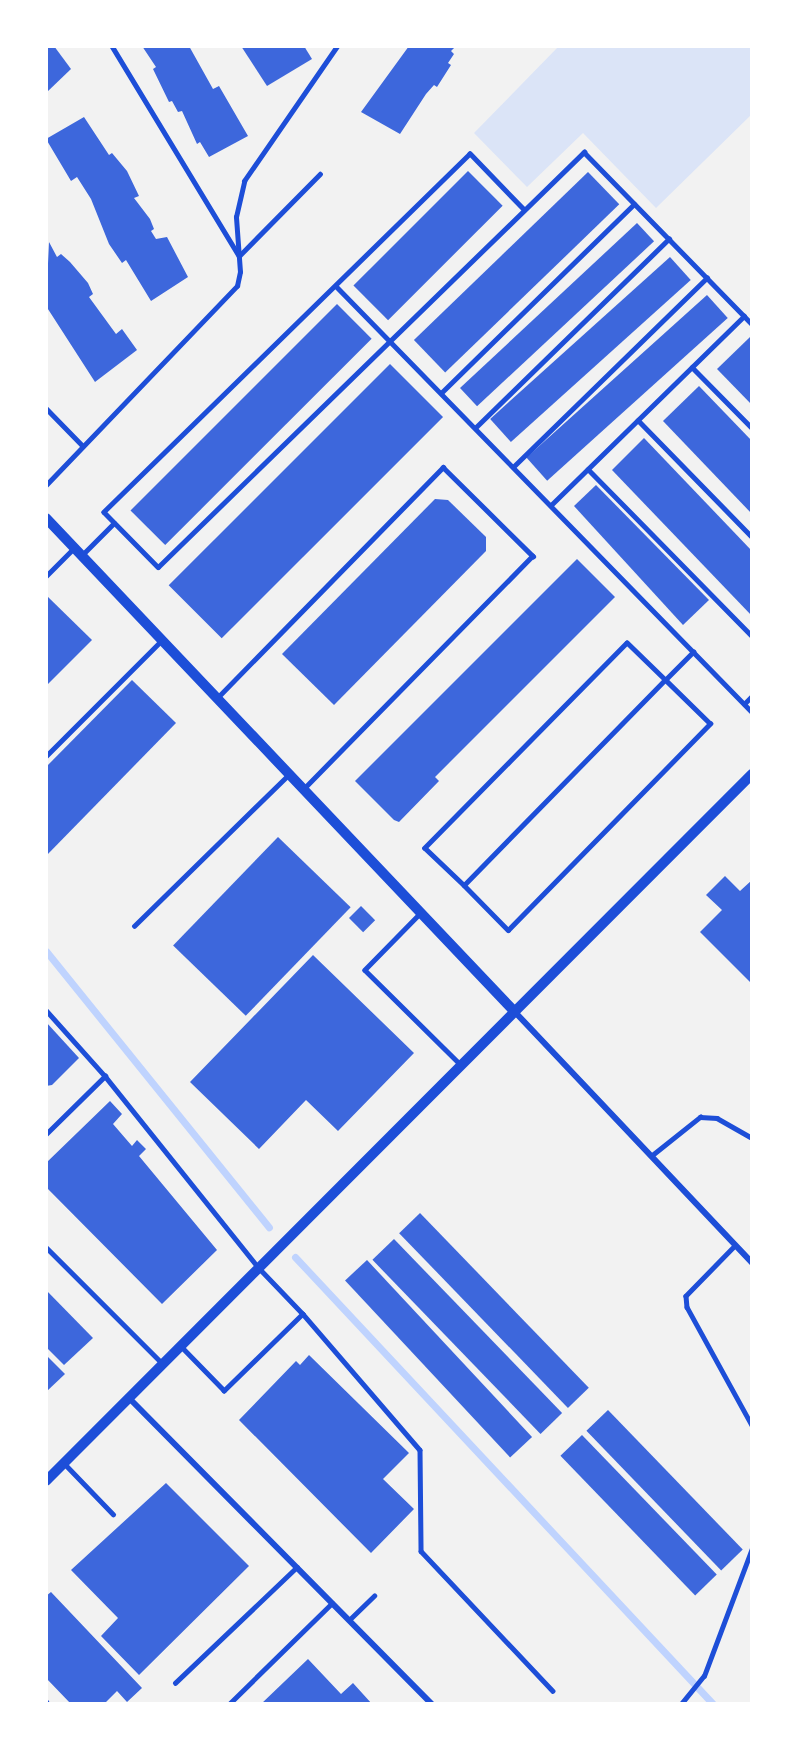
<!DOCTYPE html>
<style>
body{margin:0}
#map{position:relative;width:798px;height:1750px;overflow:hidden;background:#f2f2f2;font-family:"Varela Round",sans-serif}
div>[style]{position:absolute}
.green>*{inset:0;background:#dbe4f7}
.stream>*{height:7px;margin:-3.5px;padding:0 3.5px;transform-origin:3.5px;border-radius:3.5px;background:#bfd3fe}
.building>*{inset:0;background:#3d67dc;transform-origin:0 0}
.service>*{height:4.5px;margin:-2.25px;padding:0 2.25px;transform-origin:2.25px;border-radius:2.25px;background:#1d4ed8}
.minor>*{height:6px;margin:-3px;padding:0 3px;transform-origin:3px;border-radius:3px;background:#1d4ed8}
.tertiary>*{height:10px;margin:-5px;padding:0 5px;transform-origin:5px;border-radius:5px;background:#1d4ed8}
span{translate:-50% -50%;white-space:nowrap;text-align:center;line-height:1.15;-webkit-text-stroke:4.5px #fff;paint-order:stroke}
.frame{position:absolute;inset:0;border:48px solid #fff;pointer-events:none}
</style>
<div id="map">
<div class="green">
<div style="clip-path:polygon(558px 47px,751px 47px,751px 115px,656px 208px,583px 133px,527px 187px,474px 133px)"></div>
</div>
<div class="stream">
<div style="left:46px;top:951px;width:355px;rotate:51.1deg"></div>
<div style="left:295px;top:1257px;width:612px;rotate:46.92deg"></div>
</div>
<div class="building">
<div style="clip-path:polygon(46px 46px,54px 46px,71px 69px,46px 93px)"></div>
<div style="clip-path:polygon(142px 46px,189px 46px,213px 89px,219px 86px,248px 136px,209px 157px,200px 142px,197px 144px,182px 111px,178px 112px,172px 101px,169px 102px,153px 69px,156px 67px)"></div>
<div style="clip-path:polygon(241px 46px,304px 46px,312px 59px,267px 86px)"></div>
<div style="clip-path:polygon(409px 46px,456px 46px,451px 51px,454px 54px,448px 63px,451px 65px,437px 87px,434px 85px,426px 94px,400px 134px,361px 112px)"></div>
<div style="clip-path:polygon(84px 117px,109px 155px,112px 153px,127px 171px,139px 196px,134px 198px,150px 219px,154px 229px,151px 231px,156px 239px,167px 237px,188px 277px,151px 301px,126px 260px,122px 263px,109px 244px,91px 199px,77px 177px,71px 181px,46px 139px)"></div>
<div style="left:468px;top:171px;width:49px;height:162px;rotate:45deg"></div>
<div style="left:588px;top:172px;width:45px;height:242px;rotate:46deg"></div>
<div style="left:637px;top:223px;width:25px;height:242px;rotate:47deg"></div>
<div style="clip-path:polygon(49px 242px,57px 257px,61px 254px,70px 262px,88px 283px,93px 294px,89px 297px,116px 334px,122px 329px,137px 350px,95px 382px,46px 306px)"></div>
<div style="left:670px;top:257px;width:31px;height:242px;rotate:48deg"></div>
<div style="left:707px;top:295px;width:31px;height:243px;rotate:48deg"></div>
<div style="left:337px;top:304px;width:49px;height:292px;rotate:45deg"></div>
<div style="clip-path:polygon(750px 337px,752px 339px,752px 405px,717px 369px)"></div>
<div style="left:390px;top:364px;width:75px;height:313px;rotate:45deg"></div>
<div style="clip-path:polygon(699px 386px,752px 441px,752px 514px,663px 421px)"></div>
<div style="clip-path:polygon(644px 438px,752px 551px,752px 616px,612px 470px)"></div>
<div style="clip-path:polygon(596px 485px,709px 600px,683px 625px,574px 506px)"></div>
<div style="clip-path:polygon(435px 499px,448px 500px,486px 537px,486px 551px,334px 705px,282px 654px)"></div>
<div style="clip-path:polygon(577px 559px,615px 597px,435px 777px,439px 781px,399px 822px,394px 820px,355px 781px)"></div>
<div style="clip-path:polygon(46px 595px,92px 640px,46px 686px)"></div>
<div style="clip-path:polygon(132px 680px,176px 723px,46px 856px,46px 767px)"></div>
<div style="left:278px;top:837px;width:101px;height:151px;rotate:44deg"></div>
<div style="clip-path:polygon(725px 876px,740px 891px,752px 880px,752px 984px,700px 932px,722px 910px,706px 895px)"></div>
<div style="left:361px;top:906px;width:20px;height:17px;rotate:45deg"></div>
<div style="clip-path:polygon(313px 955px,414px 1053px,338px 1131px,306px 1100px,259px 1149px,190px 1082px)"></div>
<div style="clip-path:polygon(46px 1022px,79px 1058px,52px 1085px,46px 1086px)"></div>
<div style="clip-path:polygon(110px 1101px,122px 1114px,113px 1124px,132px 1146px,137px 1140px,146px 1149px,139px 1156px,217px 1250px,162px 1304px,46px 1187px,46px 1163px)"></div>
<div style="left:420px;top:1213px;width:243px;height:29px;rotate:46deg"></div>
<div style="left:394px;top:1239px;width:242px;height:30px;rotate:46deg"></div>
<div style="left:367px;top:1260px;width:242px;height:30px;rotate:47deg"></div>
<div style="clip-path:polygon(46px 1290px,93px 1338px,64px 1365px,46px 1347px)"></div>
<div style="clip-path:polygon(46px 1355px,65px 1374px,46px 1392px)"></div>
<div style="clip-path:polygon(309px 1355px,409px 1453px,383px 1479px,414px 1509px,371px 1553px,239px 1420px,296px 1361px,300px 1365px)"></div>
<div style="left:608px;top:1410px;width:194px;height:30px;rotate:46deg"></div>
<div style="left:582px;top:1435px;width:194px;height:30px;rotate:46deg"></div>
<div style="clip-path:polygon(166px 1483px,249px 1566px,139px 1675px,101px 1636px,118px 1618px,71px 1570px)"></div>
<div style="clip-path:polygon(51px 1592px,142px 1688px,127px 1702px,117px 1691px,104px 1704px,71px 1704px,46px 1678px,46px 1596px)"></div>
<div style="clip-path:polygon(308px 1659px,341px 1694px,353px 1683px,372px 1704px,261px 1704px)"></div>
</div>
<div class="service">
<div style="left:112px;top:46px;width:245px;rotate:58.8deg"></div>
<div style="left:239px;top:256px;width:115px;rotate:-45.4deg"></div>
<div style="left:524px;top:210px;width:78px;rotate:-134deg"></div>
<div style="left:470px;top:154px;width:512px;rotate:135.63deg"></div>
<div style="left:104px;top:512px;width:77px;rotate:45.5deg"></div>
<div style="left:158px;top:567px;width:595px;rotate:-44.25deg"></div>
<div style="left:584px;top:152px;width:240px;rotate:45.7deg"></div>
<div style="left:336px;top:286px;width:595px;rotate:45.68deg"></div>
<div style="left:692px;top:367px;width:86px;rotate:45.5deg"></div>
<div style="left:441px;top:393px;width:270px;rotate:-44.4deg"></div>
<div style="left:46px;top:408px;width:53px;rotate:45.8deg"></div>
<div style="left:638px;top:420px;width:163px;rotate:45.7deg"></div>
<div style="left:475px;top:428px;width:271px;rotate:-44.3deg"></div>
<div style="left:513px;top:467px;width:271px;rotate:-44.3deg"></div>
<div style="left:588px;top:469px;width:234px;rotate:45.5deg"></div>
<div style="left:46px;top:485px;width:276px;rotate:-46.2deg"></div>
<div style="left:237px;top:286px;width:14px;rotate:-78deg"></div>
<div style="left:240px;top:272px;width:55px;rotate:-94.2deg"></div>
<div style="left:236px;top:217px;width:37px;rotate:-77deg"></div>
<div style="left:244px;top:181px;width:164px;rotate:-55.4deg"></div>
<div style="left:551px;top:505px;width:270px;rotate:-44.4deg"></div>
<div style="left:82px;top:555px;width:45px;rotate:-45deg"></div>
<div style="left:46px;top:576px;width:40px;rotate:-45deg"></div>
<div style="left:217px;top:698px;width:323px;rotate:-45.6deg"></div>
<div style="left:443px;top:467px;width:127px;rotate:44.7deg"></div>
<div style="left:533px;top:556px;width:327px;rotate:134.5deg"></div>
<div style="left:744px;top:704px;width:11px;rotate:-45deg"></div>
<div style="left:46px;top:756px;width:163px;rotate:-45deg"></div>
<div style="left:464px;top:885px;width:63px;rotate:45.6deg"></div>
<div style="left:508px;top:930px;width:289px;rotate:-45.6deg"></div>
<div style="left:710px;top:724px;width:63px;rotate:-135.6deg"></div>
<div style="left:665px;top:680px;width:53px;rotate:-135.8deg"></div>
<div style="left:627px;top:643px;width:288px;rotate:134.6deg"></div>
<div style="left:425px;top:848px;width:54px;rotate:43.5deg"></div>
<div style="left:464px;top:885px;width:287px;rotate:-45.6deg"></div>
<div style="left:665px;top:680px;width:40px;rotate:-45deg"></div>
<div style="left:421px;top:913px;width:80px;rotate:134.5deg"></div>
<div style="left:365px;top:970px;width:134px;rotate:44.7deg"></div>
<div style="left:134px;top:926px;width:216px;rotate:-44.4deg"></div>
<div style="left:46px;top:1010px;width:89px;rotate:48.2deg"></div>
<div style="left:46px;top:1134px;width:83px;rotate:-44.5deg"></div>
<div style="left:105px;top:1076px;width:245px;rotate:51.3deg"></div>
<div style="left:258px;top:1267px;width:65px;rotate:46.2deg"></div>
<div style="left:303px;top:1314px;width:110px;rotate:135.7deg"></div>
<div style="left:224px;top:1391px;width:62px;rotate:-134.3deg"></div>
<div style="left:651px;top:1156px;width:63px;rotate:-38.5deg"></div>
<div style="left:700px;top:1117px;width:17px;rotate:3deg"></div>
<div style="left:717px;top:1118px;width:40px;rotate:29.7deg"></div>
<div style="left:735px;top:1246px;width:70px;rotate:134.4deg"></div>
<div style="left:686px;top:1296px;width:11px;rotate:85deg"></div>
<div style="left:687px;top:1307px;width:135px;rotate:61.2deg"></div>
<div style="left:46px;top:1247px;width:164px;rotate:45deg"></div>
<div style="left:303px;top:1314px;width:179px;rotate:49.3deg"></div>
<div style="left:420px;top:1450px;width:101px;rotate:89.4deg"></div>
<div style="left:421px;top:1551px;width:192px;rotate:46.7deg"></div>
<div style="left:64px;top:1463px;width:71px;rotate:46.1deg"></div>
<div style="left:349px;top:1620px;width:35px;rotate:-44deg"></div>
<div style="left:175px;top:1683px;width:168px;rotate:-43.6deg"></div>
<div style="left:46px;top:1701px;width:4px;rotate:56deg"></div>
<div style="left:229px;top:1704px;width:144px;rotate:-44.4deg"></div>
<div style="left:681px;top:1704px;width:36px;rotate:-51deg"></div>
<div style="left:704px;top:1676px;width:137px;rotate:-69.4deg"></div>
</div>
<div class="minor">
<div style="left:514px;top:1011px;width:347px;rotate:46.6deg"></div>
<div style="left:128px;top:1397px;width:432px;rotate:45.3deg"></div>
</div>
<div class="tertiary">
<div style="left:46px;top:518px;width:678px;rotate:46.49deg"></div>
<div style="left:46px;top:1481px;width:999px;rotate:-45.04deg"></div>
</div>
<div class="frame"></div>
</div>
